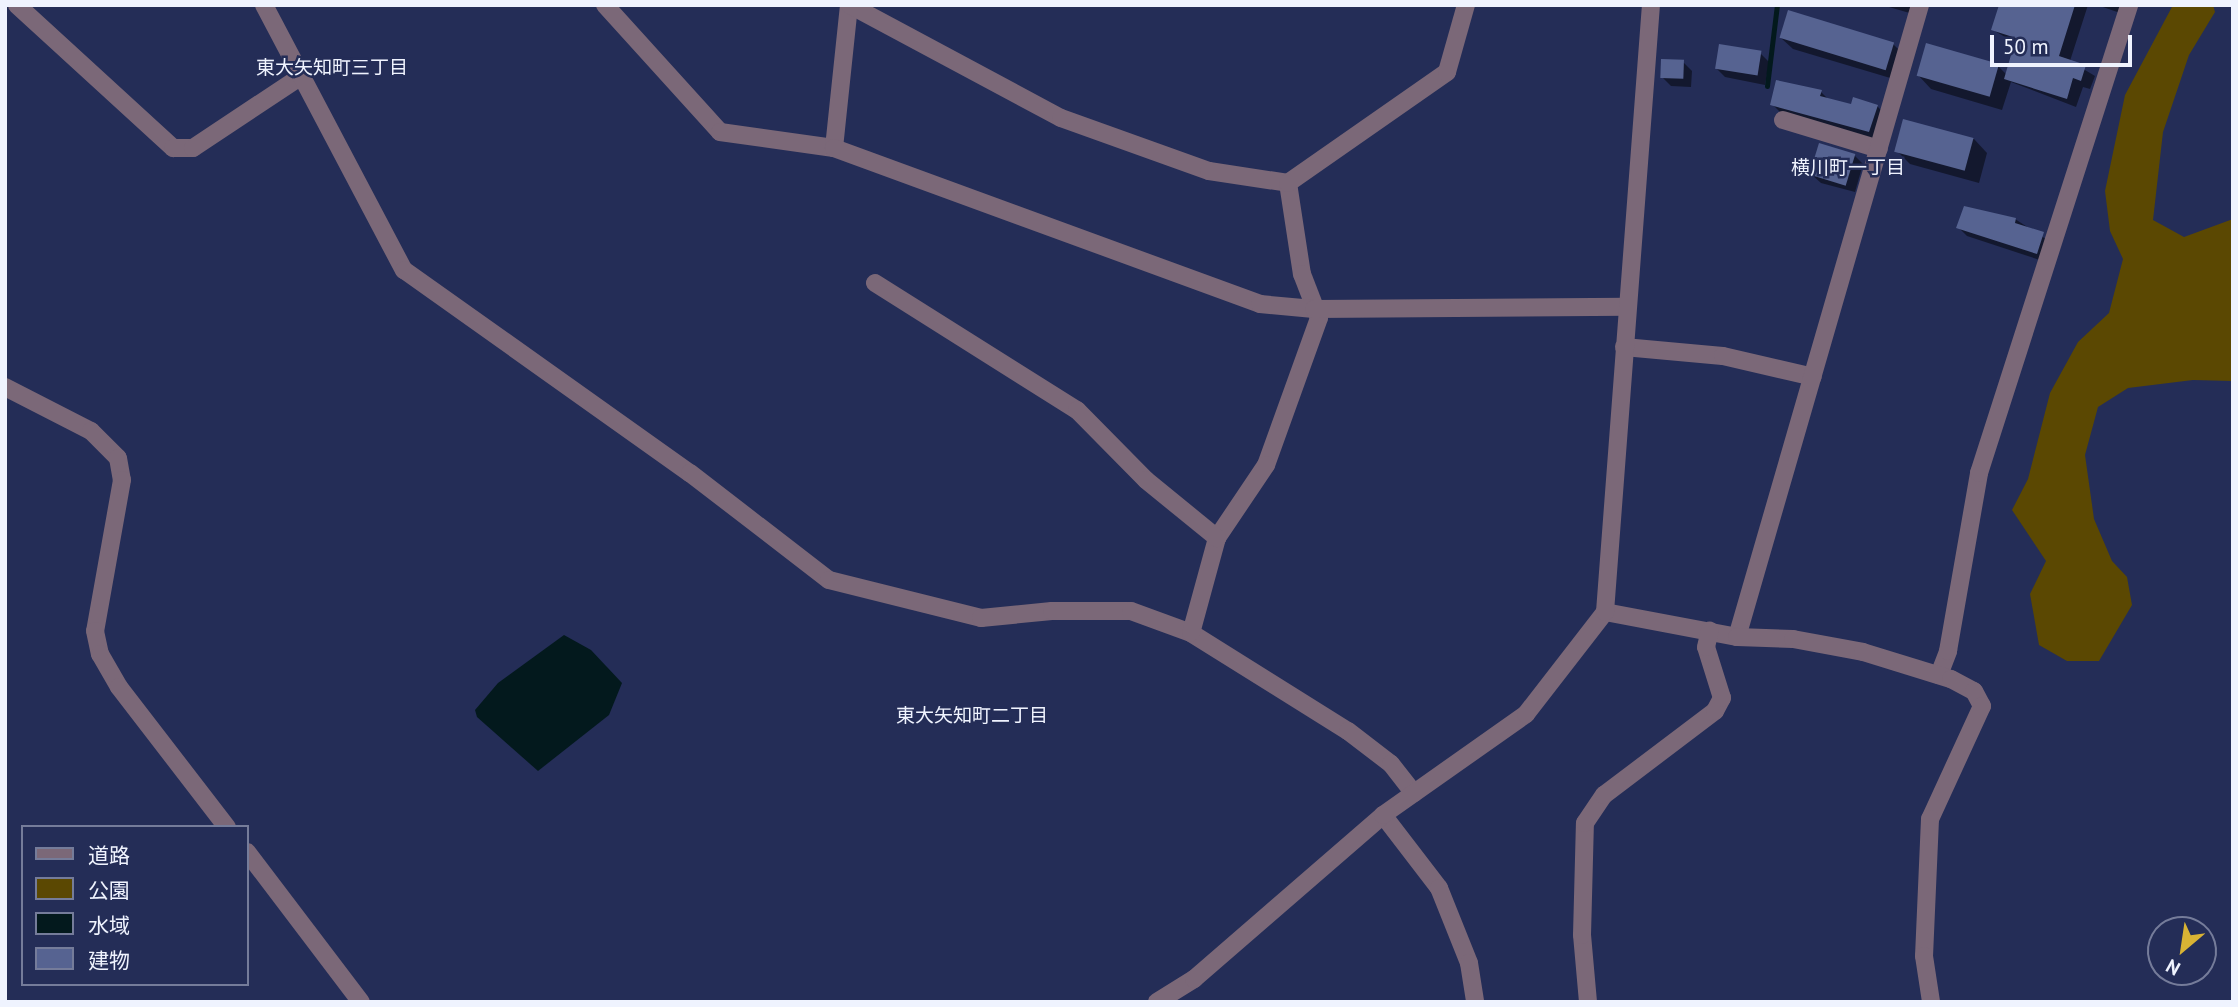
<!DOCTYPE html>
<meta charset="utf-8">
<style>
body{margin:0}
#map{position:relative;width:2238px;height:1007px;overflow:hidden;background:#242d57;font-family:"PT Sans","Noto Sans JP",sans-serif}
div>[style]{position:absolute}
.green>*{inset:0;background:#5b4802}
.water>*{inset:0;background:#03191d}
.shadow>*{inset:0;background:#0007}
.stream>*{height:5px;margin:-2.5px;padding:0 2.5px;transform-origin:2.5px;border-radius:2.5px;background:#03191d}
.building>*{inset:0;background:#566391;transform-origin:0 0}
.minor>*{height:18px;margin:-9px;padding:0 9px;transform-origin:9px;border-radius:9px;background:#7b6878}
.tertiary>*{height:18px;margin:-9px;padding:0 9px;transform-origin:9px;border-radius:9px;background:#7b6878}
span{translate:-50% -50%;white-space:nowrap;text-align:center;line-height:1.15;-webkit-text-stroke:5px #242d57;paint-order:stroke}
.neighbourhood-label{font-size:19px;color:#eff3fe}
.frame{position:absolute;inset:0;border:7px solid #eff3fe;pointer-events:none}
.legend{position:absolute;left:21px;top:825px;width:228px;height:161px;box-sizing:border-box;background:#242d57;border:2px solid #757c9a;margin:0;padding:9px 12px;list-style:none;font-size:21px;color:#eff3fe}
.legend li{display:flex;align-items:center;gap:14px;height:35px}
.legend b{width:35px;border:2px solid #757c9a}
.north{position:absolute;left:2147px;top:916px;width:70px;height:70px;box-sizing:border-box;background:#242d57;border:2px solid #757c9a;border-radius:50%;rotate:209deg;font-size:19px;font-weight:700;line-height:28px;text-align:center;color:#eff3fe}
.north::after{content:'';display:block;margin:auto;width:24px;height:32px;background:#d9b334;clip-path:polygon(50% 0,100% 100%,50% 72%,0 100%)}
.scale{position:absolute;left:1990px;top:35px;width:142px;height:32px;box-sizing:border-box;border:4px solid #eff3fe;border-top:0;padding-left:9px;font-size:21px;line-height:24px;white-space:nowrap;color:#eff3fe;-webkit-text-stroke:5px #242d57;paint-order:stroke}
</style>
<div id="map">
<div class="green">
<div style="clip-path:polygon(2173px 5px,2213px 5px,2215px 12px,2189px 55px,2163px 132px,2153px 220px,2184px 237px,2233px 219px,2233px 381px,2193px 380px,2128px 388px,2098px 407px,2085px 455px,2094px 519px,2112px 561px,2127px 577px,2132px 605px,2099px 661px,2067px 661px,2039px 645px,2030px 594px,2046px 561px,2012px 510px,2028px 479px,2050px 393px,2078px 342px,2109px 313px,2123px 259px,2110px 231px,2105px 191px,2125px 95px)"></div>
</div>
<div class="water">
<div style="clip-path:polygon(564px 635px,591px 650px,622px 683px,609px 715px,538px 771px,477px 717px,475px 710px,498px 683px)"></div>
</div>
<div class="shadow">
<div style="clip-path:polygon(1882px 5px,1916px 5px,1913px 14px)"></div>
<div style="clip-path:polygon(2001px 5px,2088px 5px,2070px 61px,2095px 76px,2090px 89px,2083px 87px,2076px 107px,2011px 82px,2002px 110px,1931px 89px,1918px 75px,1998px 66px,2007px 75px,2017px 44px,1993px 30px)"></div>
<div style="clip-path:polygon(2097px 5px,2130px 5px,2126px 15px)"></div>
<div style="clip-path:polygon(1781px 38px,1893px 44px,1904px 55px,1897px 80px,1793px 49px)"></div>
<div style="clip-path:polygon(1760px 53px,1769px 62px,1765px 85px,1725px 77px,1716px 68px)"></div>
<div style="clip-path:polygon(1683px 62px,1692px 71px,1691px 87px,1671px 86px,1662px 77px)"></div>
<div style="clip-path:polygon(1821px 92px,1829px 100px,1852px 107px,1877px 106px,1886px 115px,1878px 140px,1781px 113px,1772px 104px)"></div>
<div style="clip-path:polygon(1974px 139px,1987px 153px,1979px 183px,1910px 164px,1897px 151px)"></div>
<div style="clip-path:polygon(1854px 155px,1863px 164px,1855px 192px,1821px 183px,1812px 175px)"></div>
<div style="clip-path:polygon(2015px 219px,2052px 243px,2046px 262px,1967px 236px,1958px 227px)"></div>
</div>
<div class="stream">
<div style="left:1767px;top:86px;width:82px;rotate:-83deg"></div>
</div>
<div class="building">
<div style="clip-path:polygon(1999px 5px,2075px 5px,2059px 56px,2086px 65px,2081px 81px,2073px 78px,2067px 99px,2004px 79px,2016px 38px,1991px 30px)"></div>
<div style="left:1788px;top:10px;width:111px;height:29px;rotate:17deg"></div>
<div style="left:1926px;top:43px;width:76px;height:34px;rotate:16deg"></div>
<div style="left:1719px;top:44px;width:43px;height:25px;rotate:9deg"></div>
<div style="left:1661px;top:59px;width:23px;height:19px;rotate:2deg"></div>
<div style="clip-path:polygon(1776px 80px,1822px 90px,1820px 96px,1851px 104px,1853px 97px,1878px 105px,1869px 132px,1770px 105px)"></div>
<div style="left:1903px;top:119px;width:73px;height:34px;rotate:15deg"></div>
<div style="left:1819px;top:143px;width:38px;height:33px;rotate:17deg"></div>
<div style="clip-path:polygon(1964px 206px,2016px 218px,2015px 223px,2044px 232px,2037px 254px,1956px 228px)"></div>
</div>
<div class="minor">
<div style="left:17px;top:5px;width:212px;rotate:42.5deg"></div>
<div style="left:173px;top:148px;width:20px"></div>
<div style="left:193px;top:148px;width:128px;rotate:-33.6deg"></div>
<div style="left:264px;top:5px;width:300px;rotate:62.2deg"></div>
<div style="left:404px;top:270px;width:351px;rotate:35.4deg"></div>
<div style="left:690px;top:473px;width:175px;rotate:37.6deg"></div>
<div style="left:829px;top:580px;width:157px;rotate:14deg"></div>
<div style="left:981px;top:618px;width:71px;rotate:-5.6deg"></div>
<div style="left:1052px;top:611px;width:79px"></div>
<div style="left:1131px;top:611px;width:64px;rotate:20.1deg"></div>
<div style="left:1191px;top:633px;width:185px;rotate:32deg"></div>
<div style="left:1348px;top:731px;width:54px;rotate:37.5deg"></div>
<div style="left:1391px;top:764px;width:37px;rotate:52deg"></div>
<div style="left:605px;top:5px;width:171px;rotate:47.8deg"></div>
<div style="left:720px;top:132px;width:115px;rotate:8deg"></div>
<div style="left:834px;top:148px;width:144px;rotate:-84deg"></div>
<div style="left:850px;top:5px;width:239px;rotate:28.2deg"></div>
<div style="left:1061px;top:118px;width:157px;rotate:19.7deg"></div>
<div style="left:1209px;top:171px;width:80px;rotate:8.6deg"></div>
<div style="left:1288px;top:183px;width:92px;rotate:81.3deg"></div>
<div style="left:1302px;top:274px;width:47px;rotate:68.9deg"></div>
<div style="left:1319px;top:318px;width:156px;rotate:109.8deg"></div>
<div style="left:1266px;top:465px;width:88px;rotate:123.9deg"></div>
<div style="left:1217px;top:538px;width:98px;rotate:105.3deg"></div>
<div style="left:1783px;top:120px;width:100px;rotate:16.8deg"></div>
<div style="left:834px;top:148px;width:454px;rotate:20.1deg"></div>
<div style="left:1260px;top:304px;width:54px;rotate:5.3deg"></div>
<div style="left:1314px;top:309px;width:313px;rotate:-0.4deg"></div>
<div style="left:1288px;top:183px;width:194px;rotate:-34.9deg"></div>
<div style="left:1447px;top:72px;width:70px;rotate:-74.2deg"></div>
<div style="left:875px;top:283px;width:239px;rotate:32.2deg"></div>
<div style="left:1077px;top:410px;width:98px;rotate:45.4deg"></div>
<div style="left:1146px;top:480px;width:92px;rotate:39.2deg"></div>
<div style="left:1624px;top:347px;width:99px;rotate:5.2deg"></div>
<div style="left:1723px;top:356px;width:92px;rotate:13.1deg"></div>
<div style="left:5px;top:387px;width:97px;rotate:27.1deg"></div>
<div style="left:91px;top:431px;width:38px;rotate:45deg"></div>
<div style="left:118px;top:458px;width:22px;rotate:80deg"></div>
<div style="left:122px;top:480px;width:153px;rotate:100.1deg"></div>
<div style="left:95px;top:631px;width:24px;rotate:78deg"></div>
<div style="left:100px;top:654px;width:38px;rotate:60deg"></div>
<div style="left:119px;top:687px;width:177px;rotate:52.4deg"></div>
<div style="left:1737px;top:637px;width:658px;rotate:-73.85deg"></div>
<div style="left:1939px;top:675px;width:26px;rotate:-69deg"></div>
<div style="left:1948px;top:651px;width:181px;rotate:-80.1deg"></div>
<div style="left:1979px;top:473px;width:491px;rotate:-72.2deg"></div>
<div style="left:1383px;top:815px;width:92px;rotate:52.5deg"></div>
<div style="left:1439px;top:888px;width:81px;rotate:68.2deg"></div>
<div style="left:1469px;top:963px;width:39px;rotate:81deg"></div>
<div style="left:247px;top:852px;width:188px;rotate:52.8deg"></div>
<div style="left:1157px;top:1002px;width:44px;rotate:-31.9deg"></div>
<div style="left:1194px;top:979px;width:250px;rotate:-40.9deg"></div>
<div style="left:1383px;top:815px;width:175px;rotate:-35.2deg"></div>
<div style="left:1526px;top:714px;width:129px;rotate:-52.2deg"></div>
<div style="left:1605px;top:612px;width:134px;rotate:10.7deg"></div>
<div style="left:1737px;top:637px;width:56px;rotate:2deg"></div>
<div style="left:1793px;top:639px;width:71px;rotate:10.5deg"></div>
<div style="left:1863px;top:652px;width:92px;rotate:17.1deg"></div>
<div style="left:1951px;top:679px;width:26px;rotate:28deg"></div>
<div style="left:1974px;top:691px;width:17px;rotate:62deg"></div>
<div style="left:1982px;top:706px;width:124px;rotate:114.7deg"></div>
<div style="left:1930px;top:819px;width:137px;rotate:92.5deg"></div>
<div style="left:1924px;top:956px;width:47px;rotate:81.3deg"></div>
<div style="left:1588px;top:1002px;width:67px;rotate:-95.1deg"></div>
<div style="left:1582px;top:935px;width:112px;rotate:-88.5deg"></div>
<div style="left:1585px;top:823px;width:34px;rotate:-56deg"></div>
<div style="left:1604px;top:795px;width:139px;rotate:-37.1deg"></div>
<div style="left:1715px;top:711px;width:15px;rotate:-62deg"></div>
<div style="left:1722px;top:698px;width:53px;rotate:-107.4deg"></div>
<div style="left:1706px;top:647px;width:17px;rotate:-77deg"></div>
</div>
<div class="tertiary">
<div style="left:1605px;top:612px;width:609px;rotate:-85.67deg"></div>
</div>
<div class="neighbourhood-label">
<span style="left:332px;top:68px">東大矢知町三丁目</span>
<span style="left:1848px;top:168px">横川町一丁目</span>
<span style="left:972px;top:716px">東大矢知町二丁目</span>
</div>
<div class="frame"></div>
<ul class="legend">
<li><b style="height:9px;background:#7b6878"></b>道路</li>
<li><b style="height:19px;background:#5b4802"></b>公園</li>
<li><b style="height:19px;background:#03191d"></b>水域</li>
<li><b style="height:19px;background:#566391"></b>建物</li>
</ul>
<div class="north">N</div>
<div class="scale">50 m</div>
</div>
